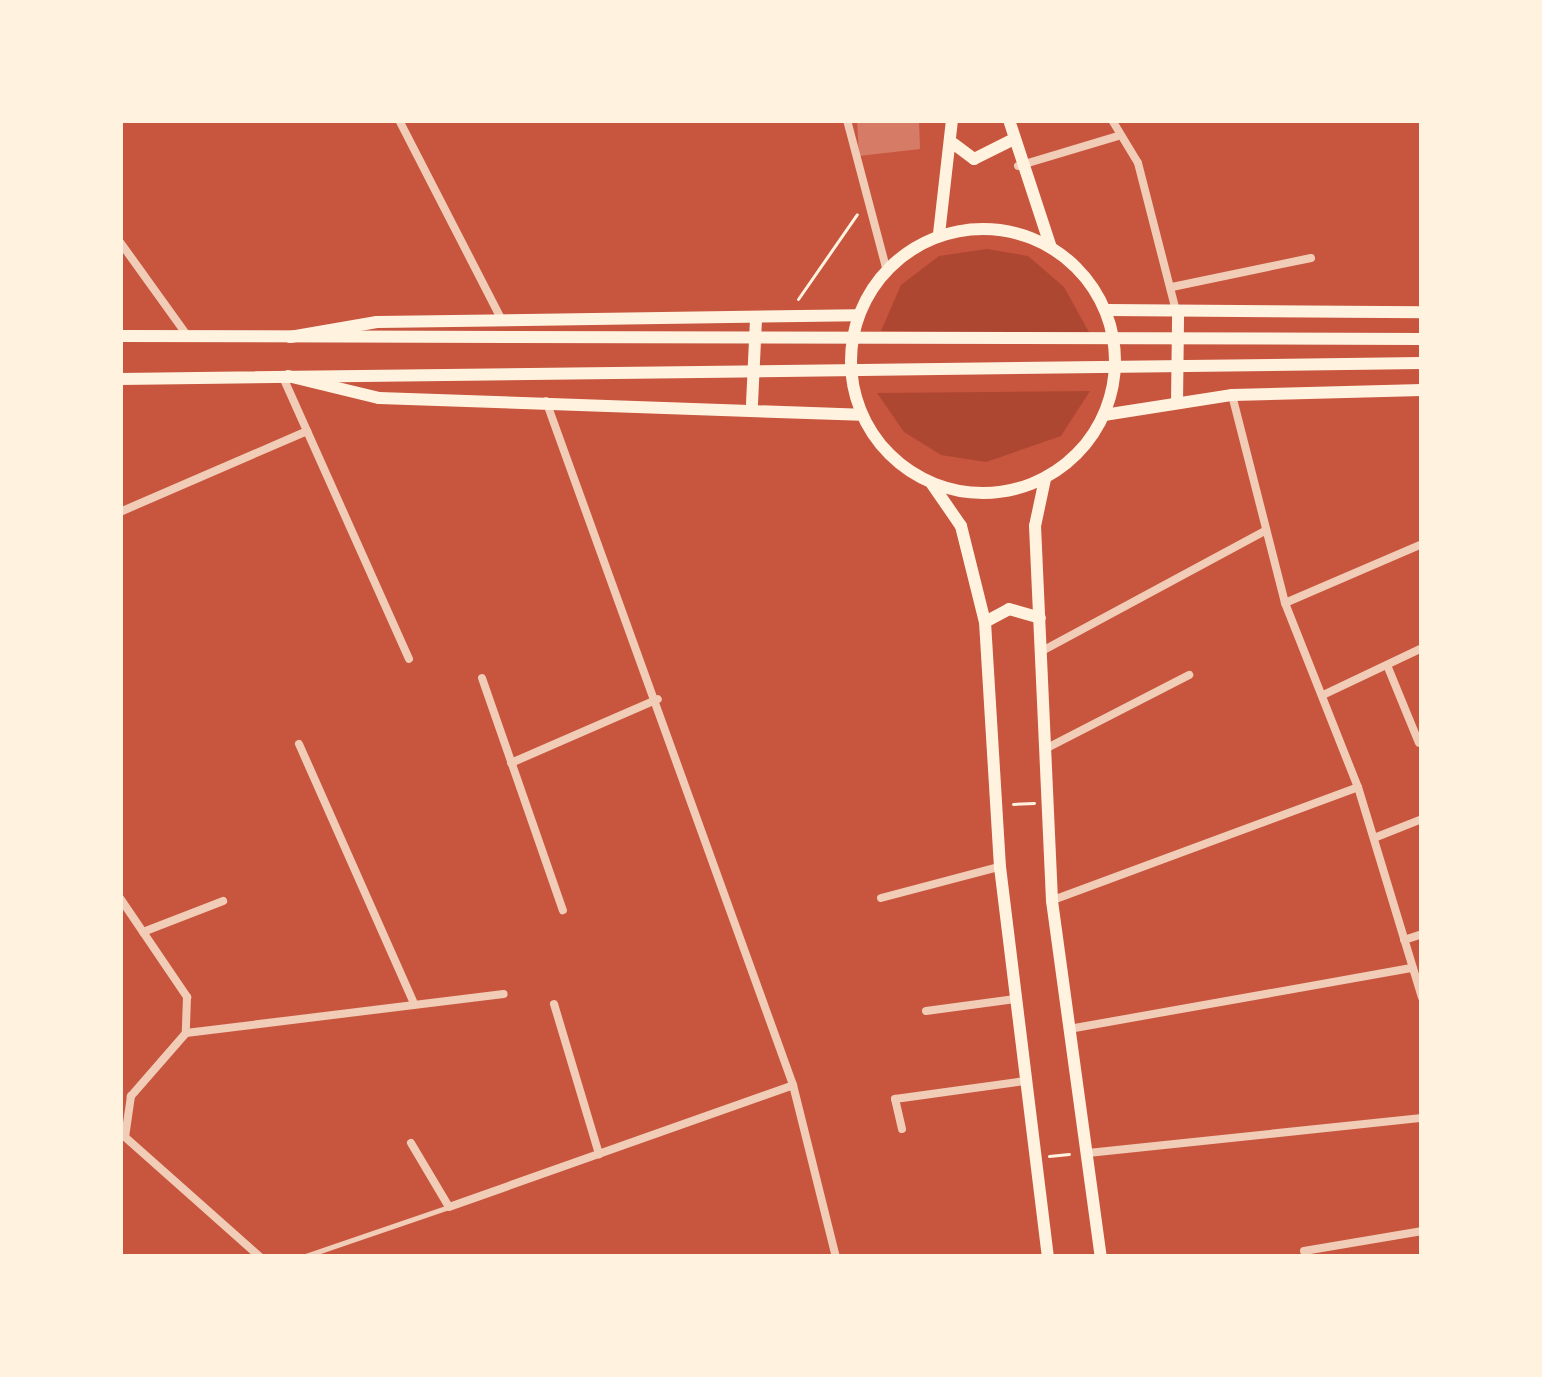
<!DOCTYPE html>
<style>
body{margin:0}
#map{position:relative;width:1542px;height:1377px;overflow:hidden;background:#c8553d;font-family:"Golos Text",sans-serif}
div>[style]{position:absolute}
.green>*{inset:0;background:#ae4732}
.building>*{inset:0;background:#d67c66}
.path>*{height:3px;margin:-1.5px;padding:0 1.5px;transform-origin:1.5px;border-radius:1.5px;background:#fff3e0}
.service>*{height:4.5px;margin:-2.25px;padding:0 2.25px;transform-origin:2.25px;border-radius:2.25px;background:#f1ccb7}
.minor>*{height:8px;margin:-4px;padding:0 4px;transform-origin:4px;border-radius:4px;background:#f1ccb7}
.secondary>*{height:12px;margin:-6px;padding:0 6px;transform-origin:6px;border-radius:6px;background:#fff3e0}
.secondary>.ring{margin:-6px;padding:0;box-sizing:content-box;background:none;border:12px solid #fff3e0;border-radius:50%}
.primary>*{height:12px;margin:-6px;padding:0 6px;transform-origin:6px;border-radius:6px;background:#fff3e0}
span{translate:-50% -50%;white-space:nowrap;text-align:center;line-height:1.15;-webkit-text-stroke:9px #fff3e0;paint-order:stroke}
.frame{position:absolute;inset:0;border:123px solid #fff3e0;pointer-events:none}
</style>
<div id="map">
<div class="green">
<div style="clip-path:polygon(987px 249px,1028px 256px,1064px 287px,1090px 334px,881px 331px,901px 285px,939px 256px)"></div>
<div style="clip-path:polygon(1090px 391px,1061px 436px,986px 462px,941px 455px,904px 432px,877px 393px)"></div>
</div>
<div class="building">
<div style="clip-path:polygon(857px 120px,919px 120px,920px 149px,859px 156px)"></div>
</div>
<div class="path">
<div style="left:798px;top:299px;width:103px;rotate:-55.2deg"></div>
<div style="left:1013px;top:804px;width:21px;rotate:-3deg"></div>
<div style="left:1049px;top:1156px;width:20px;rotate:-6deg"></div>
</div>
<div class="service">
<div style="left:303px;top:1257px;width:154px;rotate:-18.9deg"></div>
</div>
<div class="minor">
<div style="left:399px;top:120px;width:225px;rotate:62.8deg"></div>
<div style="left:847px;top:120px;width:153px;rotate:75.2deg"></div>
<div style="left:1112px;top:120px;width:50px;rotate:58.8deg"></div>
<div style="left:1138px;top:163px;width:157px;rotate:75.6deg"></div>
<div style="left:1018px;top:166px;width:104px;rotate:-16.7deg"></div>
<div style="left:120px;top:242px;width:113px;rotate:54.3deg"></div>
<div style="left:1172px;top:287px;width:142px;rotate:-11.8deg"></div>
<div style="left:282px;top:375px;width:311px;rotate:65.9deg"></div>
<div style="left:1232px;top:395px;width:215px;rotate:75.7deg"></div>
<div style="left:1285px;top:603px;width:198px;rotate:68.4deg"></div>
<div style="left:1358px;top:787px;width:220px;rotate:73.1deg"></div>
<div style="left:546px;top:401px;width:727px;rotate:70.14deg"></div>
<div style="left:793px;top:1085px;width:177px;rotate:76deg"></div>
<div style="left:120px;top:512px;width:204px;rotate:-23.4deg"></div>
<div style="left:1285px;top:603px;width:149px;rotate:-23.3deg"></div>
<div style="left:1042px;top:651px;width:253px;rotate:-28.3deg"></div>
<div style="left:1387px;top:665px;width:84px;rotate:67.7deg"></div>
<div style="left:482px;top:678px;width:246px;rotate:70.8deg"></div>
<div style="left:1323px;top:695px;width:110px;rotate:-25.4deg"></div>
<div style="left:299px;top:744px;width:283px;rotate:66.1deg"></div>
<div style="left:1047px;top:748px;width:160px;rotate:-27.2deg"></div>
<div style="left:511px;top:763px;width:160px;rotate:-23.5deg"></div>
<div style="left:1374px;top:838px;width:52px;rotate:-21.6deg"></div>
<div style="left:120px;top:898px;width:120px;rotate:55.9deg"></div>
<div style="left:187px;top:997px;width:36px;rotate:92deg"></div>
<div style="left:186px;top:1033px;width:84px;rotate:131.1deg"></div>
<div style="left:131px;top:1096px;width:41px;rotate:98.3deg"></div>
<div style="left:125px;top:1137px;width:181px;rotate:41.6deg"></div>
<div style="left:881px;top:898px;width:121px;rotate:-14.8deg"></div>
<div style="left:1053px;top:900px;width:325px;rotate:-20.3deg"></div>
<div style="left:143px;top:932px;width:86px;rotate:-21.2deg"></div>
<div style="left:1404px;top:940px;width:19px;rotate:-18deg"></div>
<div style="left:554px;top:1004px;width:157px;rotate:73.3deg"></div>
<div style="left:926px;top:1011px;width:90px;rotate:-7.7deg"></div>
<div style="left:1069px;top:1029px;width:349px;rotate:-10.1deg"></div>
<div style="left:186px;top:1033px;width:320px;rotate:-7deg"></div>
<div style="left:902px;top:1129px;width:31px;rotate:-103deg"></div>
<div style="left:895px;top:1099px;width:131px;rotate:-7.9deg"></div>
<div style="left:411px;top:1143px;width:74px;rotate:59.3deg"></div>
<div style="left:449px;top:1207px;width:365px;rotate:-19.5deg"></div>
<div style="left:1088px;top:1153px;width:336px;rotate:-6deg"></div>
<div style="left:1304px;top:1251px;width:120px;rotate:-9.6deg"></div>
</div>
<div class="secondary">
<div style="left:1009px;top:120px;width:132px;rotate:71.8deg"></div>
<div style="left:954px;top:144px;width:25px;rotate:37deg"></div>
<div style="left:974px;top:159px;width:40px;rotate:-26.6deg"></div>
<div class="ring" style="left:851px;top:229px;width:252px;height:252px"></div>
<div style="left:939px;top:234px;width:115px;rotate:-83.5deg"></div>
<div style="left:1045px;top:479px;width:48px;rotate:102deg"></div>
<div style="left:1035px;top:526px;width:375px;rotate:87.4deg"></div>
<div style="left:1052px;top:901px;width:359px;rotate:82.2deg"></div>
<div style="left:932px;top:484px;width:51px;rotate:55.4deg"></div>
<div style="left:961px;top:526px;width:99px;rotate:76deg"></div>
<div style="left:985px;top:622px;width:245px;rotate:86.5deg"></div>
<div style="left:1000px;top:867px;width:393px;rotate:83deg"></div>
<div style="left:985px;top:622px;width:27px;rotate:-28deg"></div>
<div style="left:1009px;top:609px;width:32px;rotate:16deg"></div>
</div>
<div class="primary">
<div style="left:1106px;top:310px;width:316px;rotate:0.4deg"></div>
<div style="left:120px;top:336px;width:1302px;rotate:0.13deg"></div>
<div style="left:290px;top:337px;width:88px;rotate:-9.8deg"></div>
<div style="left:377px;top:322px;width:480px;rotate:-0.8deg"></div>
<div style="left:288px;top:376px;width:94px;rotate:13.6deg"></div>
<div style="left:379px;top:398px;width:482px;rotate:2deg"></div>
<div style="left:120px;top:379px;width:1302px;rotate:-0.7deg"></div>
<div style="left:1177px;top:403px;width:87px;rotate:-89.3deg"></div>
<div style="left:752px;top:404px;width:86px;rotate:-87.3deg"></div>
<div style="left:1104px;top:415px;width:130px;rotate:-8.9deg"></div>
<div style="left:1232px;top:395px;width:190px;rotate:-1.5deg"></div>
</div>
<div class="frame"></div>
</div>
